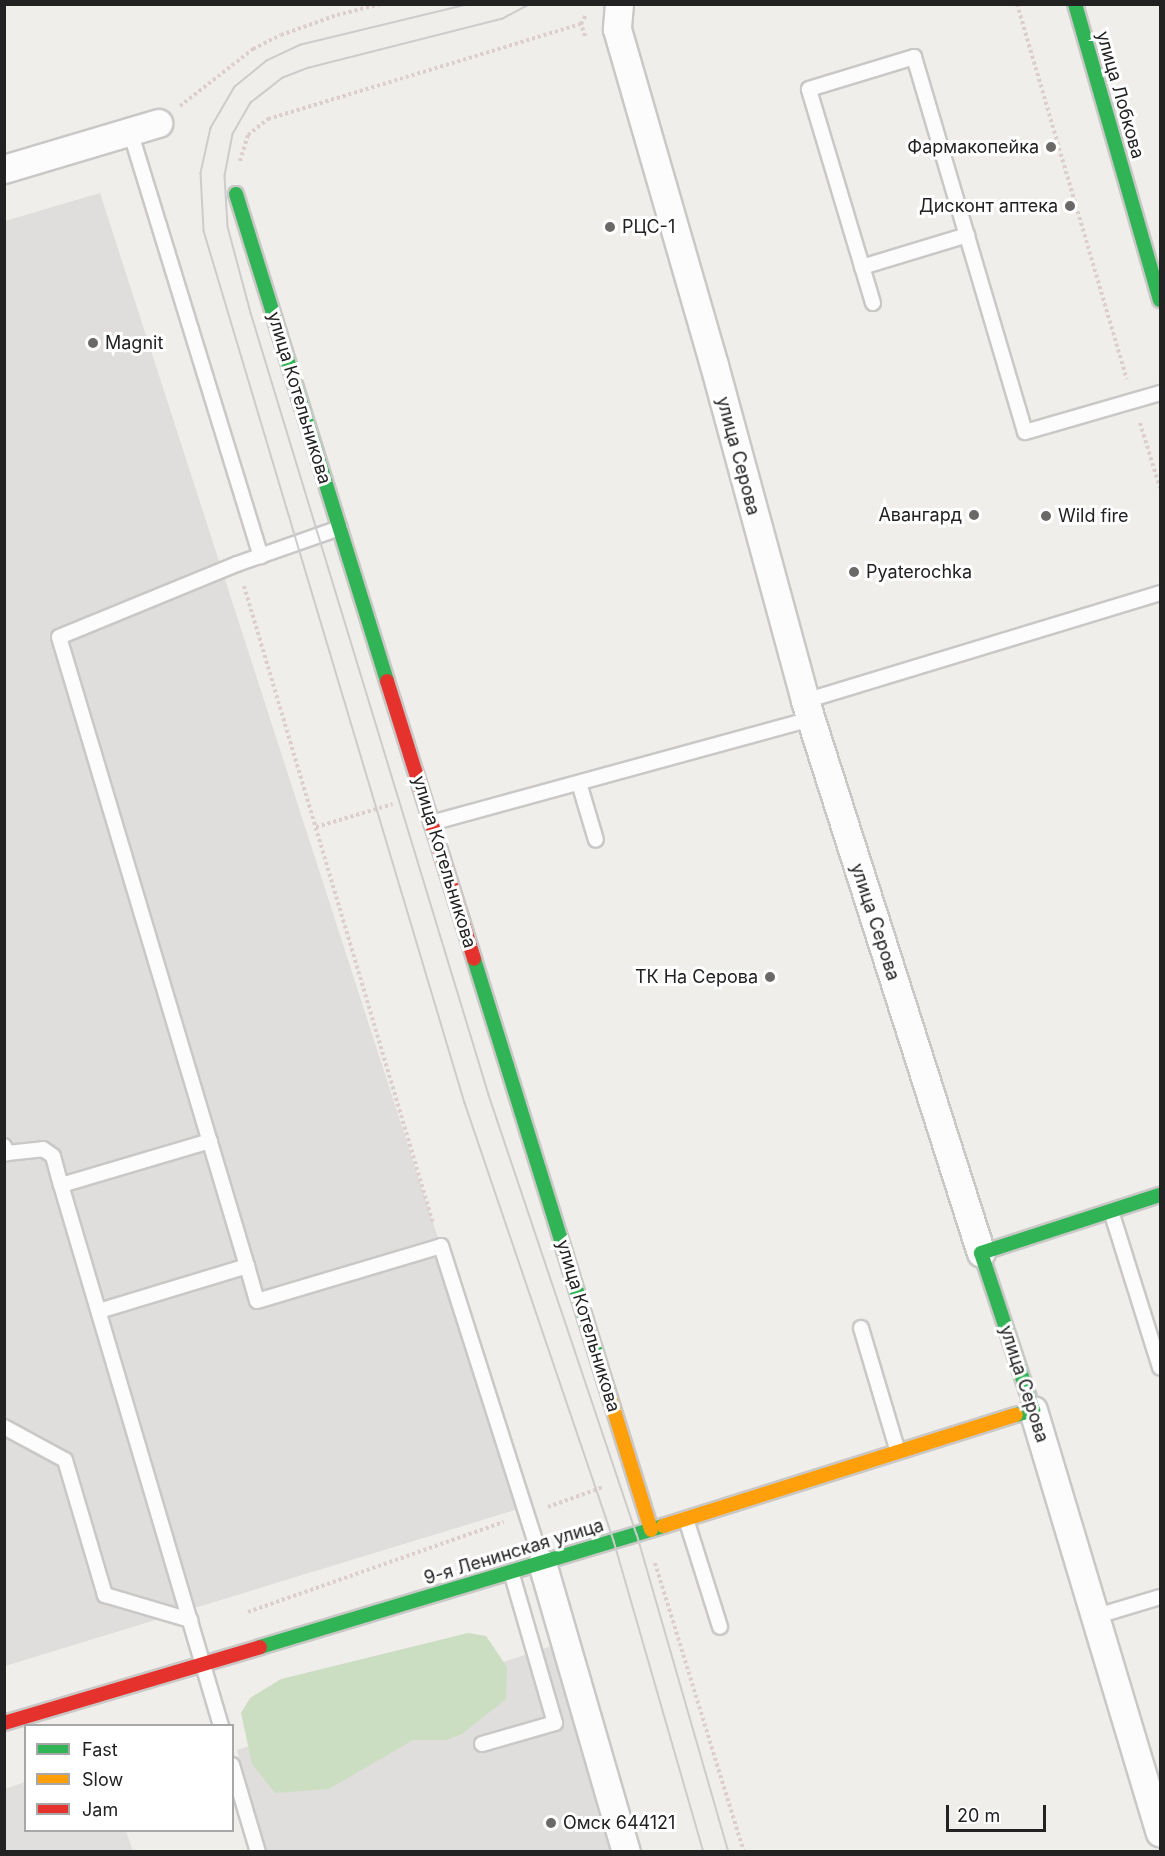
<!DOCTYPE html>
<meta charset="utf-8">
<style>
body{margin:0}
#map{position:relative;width:1165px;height:1856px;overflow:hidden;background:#f0eeeb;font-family:Inter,sans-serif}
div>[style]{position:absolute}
.residential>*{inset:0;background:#dfdedc}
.forest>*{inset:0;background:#cbdec1}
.parking>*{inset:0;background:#e0dfde}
.path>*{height:4px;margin-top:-2px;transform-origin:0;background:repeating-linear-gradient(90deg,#dccecd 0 3px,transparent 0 6px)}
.roads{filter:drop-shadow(2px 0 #c9c8c7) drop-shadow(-2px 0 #c9c8c7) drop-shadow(0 2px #c9c8c7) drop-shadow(0 -2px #c9c8c7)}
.lane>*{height:14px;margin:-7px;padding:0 7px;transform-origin:7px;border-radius:7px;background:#fdfcfc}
.street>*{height:27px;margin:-13.5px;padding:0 13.5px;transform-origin:13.5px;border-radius:13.5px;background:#fdfcfc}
.fast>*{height:14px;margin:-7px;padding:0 7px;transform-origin:7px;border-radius:7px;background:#30b455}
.slow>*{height:14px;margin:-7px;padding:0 7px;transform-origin:7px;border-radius:7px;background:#ff9f0a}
.jam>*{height:14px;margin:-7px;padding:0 7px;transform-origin:7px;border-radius:7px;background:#e5322d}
.tram>*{height:1.5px;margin:-0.75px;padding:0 0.75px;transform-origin:0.75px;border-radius:0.75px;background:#ccc}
.dots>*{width:16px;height:16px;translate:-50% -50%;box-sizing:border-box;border:3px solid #fff;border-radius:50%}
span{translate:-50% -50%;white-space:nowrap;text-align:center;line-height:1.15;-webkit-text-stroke:6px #fff;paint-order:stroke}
.street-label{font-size:18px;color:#222}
.poi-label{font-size:18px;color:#222}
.right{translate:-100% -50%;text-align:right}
.left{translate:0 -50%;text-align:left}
.frame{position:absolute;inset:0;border:6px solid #222;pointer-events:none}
.legend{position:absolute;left:24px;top:1724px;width:210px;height:108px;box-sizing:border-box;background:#fff;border:2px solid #a7a7a7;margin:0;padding:8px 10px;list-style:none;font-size:18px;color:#222}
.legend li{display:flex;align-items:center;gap:12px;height:30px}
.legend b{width:30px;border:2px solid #a7a7a7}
.scale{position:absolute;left:946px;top:1805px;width:100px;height:27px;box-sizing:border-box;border:3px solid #222;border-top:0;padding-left:8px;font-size:18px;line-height:21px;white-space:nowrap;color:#222;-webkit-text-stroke:4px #fff;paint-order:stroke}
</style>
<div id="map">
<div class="residential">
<div style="clip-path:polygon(100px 193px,525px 1507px,5px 1666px,5px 221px)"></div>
<div style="clip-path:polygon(558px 1644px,613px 1851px,263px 1851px,237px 1750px)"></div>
</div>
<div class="forest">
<div style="clip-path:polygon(468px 1633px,486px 1636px,507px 1667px,506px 1699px,462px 1734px,446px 1740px,413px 1740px,329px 1789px,275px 1793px,252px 1764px,241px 1713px,250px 1698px,281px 1679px)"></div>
</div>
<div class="parking">
<div style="clip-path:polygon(25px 1782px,26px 1830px,126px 1831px,133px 1851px,5px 1851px,5px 1789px)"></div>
</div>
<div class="path">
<div style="left:1017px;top:4px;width:391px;rotate:73.7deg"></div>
<div style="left:585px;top:36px;width:13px;rotate:-108deg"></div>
<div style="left:581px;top:24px;width:10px;rotate:-61deg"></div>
<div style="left:180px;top:106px;width:93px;rotate:-38deg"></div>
<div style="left:253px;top:49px;width:31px;rotate:-27deg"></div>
<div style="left:281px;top:35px;width:59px;rotate:-19.7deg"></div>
<div style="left:337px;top:15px;width:45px;rotate:-14deg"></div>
<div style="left:240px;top:161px;width:27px;rotate:-73deg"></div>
<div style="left:248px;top:135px;width:26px;rotate:-39deg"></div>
<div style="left:268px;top:119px;width:327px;rotate:-16.9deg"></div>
<div style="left:1140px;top:423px;width:68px;rotate:72.9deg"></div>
<div style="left:244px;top:586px;width:664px;rotate:73.47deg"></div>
<div style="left:316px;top:827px;width:80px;rotate:-16.6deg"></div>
<div style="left:548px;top:1507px;width:59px;rotate:-20deg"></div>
<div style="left:655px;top:1563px;width:302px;rotate:72.9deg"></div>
<div style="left:248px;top:1612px;width:271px;rotate:-19.4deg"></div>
</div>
<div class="roads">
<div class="lane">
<div style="left:130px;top:131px;width:445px;rotate:72.9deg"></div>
<div style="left:862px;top:267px;width:110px;rotate:-16.9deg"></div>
<div style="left:873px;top:303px;width:223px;rotate:-106.7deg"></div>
<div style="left:809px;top:89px;width:110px;rotate:-16.9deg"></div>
<div style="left:914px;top:57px;width:391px;rotate:73.5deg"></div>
<div style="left:1025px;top:432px;width:141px;rotate:-16.1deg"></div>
<div style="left:805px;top:701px;width:371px;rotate:-16.9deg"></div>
<div style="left:579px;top:783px;width:59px;rotate:73.4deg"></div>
<div style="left:431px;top:823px;width:393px;rotate:-15.3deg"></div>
<div style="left:210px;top:1141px;width:155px;rotate:163.5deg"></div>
<div style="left:61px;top:1185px;width:564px;rotate:73.52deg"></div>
<div style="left:4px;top:1146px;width:8px;rotate:67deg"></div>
<div style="left:7px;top:1153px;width:36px;rotate:-6deg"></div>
<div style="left:43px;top:1149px;width:12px;rotate:35deg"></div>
<div style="left:53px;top:1156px;width:30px;rotate:75deg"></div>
<div style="left:1111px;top:1211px;width:164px;rotate:72.6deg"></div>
<div style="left:247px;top:1266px;width:36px;rotate:74deg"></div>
<div style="left:257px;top:1301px;width:192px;rotate:-16.6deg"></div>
<div style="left:441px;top:1246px;width:333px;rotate:72.3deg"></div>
<div style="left:99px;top:1311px;width:155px;rotate:-16.9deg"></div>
<div style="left:247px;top:1266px;width:656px;rotate:-106.64deg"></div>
<div style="left:59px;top:637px;width:192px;rotate:-22.3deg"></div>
<div style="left:237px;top:564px;width:109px;rotate:-19.3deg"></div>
<div style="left:861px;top:1328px;width:129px;rotate:73.4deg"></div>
<div style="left:4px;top:1427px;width:69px;rotate:28.4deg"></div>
<div style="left:65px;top:1460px;width:141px;rotate:73.5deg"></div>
<div style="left:105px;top:1595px;width:89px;rotate:16.4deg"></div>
<div style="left:686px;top:1519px;width:113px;rotate:72.5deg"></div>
<div style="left:1097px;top:1616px;width:66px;rotate:-16.8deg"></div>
<div style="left:482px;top:1744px;width:76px;rotate:-16deg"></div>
<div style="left:555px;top:1723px;width:157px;rotate:-106.2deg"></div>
<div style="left:232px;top:1765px;width:91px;rotate:73.4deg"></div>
</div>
<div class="street">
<div style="left:619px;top:4px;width:25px;rotate:95deg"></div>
<div style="left:617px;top:29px;width:350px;rotate:73.9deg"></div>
<div style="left:714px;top:365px;width:348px;rotate:74.8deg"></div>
<div style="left:805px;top:701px;width:579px;rotate:72.32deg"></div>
<div style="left:4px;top:169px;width:161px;rotate:-16.6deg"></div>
<div style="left:1033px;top:1410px;width:441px;rotate:73.3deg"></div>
<div style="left:542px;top:1563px;width:301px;rotate:73.8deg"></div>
</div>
<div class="fast">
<div style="left:1075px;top:4px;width:308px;rotate:74deg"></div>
<div style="left:236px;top:194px;width:510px;rotate:72.77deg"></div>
<div style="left:474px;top:959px;width:460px;rotate:72.8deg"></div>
<div style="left:1016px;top:1415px;width:18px;rotate:-16deg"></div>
<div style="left:1033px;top:1410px;width:165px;rotate:-108.3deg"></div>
<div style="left:981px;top:1253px;width:188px;rotate:-18deg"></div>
<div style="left:260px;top:1647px;width:421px;rotate:-16.7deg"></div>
</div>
<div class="slow">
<div style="left:610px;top:1398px;width:138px;rotate:72.7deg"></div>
<div style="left:663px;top:1526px;width:370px;rotate:-17.5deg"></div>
</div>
<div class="jam">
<div style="left:387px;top:681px;width:291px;rotate:72.6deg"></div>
<div style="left:4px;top:1723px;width:267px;rotate:-16.5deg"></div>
</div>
</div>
<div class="tram">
<div style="left:471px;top:4px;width:175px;rotate:166.4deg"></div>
<div style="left:301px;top:45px;width:38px;rotate:155deg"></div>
<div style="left:267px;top:61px;width:41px;rotate:140.9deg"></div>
<div style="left:235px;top:87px;width:48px;rotate:120.3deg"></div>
<div style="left:211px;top:128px;width:46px;rotate:102.5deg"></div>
<div style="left:201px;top:173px;width:58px;rotate:87deg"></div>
<div style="left:204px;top:231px;width:910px;rotate:73.34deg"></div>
<div style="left:465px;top:1103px;width:463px;rotate:71.2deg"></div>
<div style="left:614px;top:1541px;width:324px;rotate:73.9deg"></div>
<div style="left:531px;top:4px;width:32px;rotate:152deg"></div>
<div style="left:503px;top:19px;width:200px;rotate:165.8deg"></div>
<div style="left:309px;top:68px;width:28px;rotate:159deg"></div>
<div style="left:283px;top:78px;width:41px;rotate:142deg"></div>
<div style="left:251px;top:103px;width:36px;rotate:120deg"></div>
<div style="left:233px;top:134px;width:43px;rotate:100.8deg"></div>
<div style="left:225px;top:176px;width:51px;rotate:86.6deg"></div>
<div style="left:228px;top:227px;width:89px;rotate:75deg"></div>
<div style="left:251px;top:313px;width:817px;rotate:73.07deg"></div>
<div style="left:489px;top:1095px;width:463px;rotate:71.4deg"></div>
<div style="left:637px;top:1534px;width:331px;rotate:73.9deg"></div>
</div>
<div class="dots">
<div style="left:1051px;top:147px;background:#6a6968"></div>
<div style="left:1070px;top:206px;background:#6a6968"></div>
<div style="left:610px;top:227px;background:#6a6968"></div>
<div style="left:93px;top:343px;background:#6a6968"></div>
<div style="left:974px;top:515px;background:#6a6968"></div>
<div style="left:1046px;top:516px;background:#6a6968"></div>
<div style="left:854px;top:572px;background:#6a6968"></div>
<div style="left:770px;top:977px;background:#6a6968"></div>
<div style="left:551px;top:1823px;background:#6a6968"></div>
</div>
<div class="street-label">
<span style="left:1120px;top:95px;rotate:74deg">улица Лобкова</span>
<span style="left:299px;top:398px;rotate:73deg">улица Котельникова</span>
<span style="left:738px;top:456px;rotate:75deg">улица Серова</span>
<span style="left:444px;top:862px;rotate:73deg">улица Котельникова</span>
<span style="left:875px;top:922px;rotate:72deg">улица Серова</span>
<span style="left:588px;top:1326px;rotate:73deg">улица Котельникова</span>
<span style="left:1024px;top:1384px;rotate:72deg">улица Серова</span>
<span style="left:514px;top:1552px;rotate:-17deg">9-я Ленинская улица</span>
</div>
<div class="poi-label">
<span class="right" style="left:1039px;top:147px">Фармакопейка</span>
<span class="right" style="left:1058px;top:206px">Дисконт аптека</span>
<span class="left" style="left:622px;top:227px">РЦС-1</span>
<span class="left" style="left:105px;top:343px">Magnit</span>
<span class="right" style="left:962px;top:515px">Авангард</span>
<span class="left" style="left:1058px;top:516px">Wild fire</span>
<span class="left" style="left:866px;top:572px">Pyaterochka</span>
<span class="right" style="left:758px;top:977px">ТК На Серова</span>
<span class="left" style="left:563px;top:1823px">Омск 644121</span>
</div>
<div class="frame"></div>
<ul class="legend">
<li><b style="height:8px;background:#30b455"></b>Fast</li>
<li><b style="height:8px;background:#ff9f0a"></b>Slow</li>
<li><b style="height:8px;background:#e5322d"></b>Jam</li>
</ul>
<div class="scale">20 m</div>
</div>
